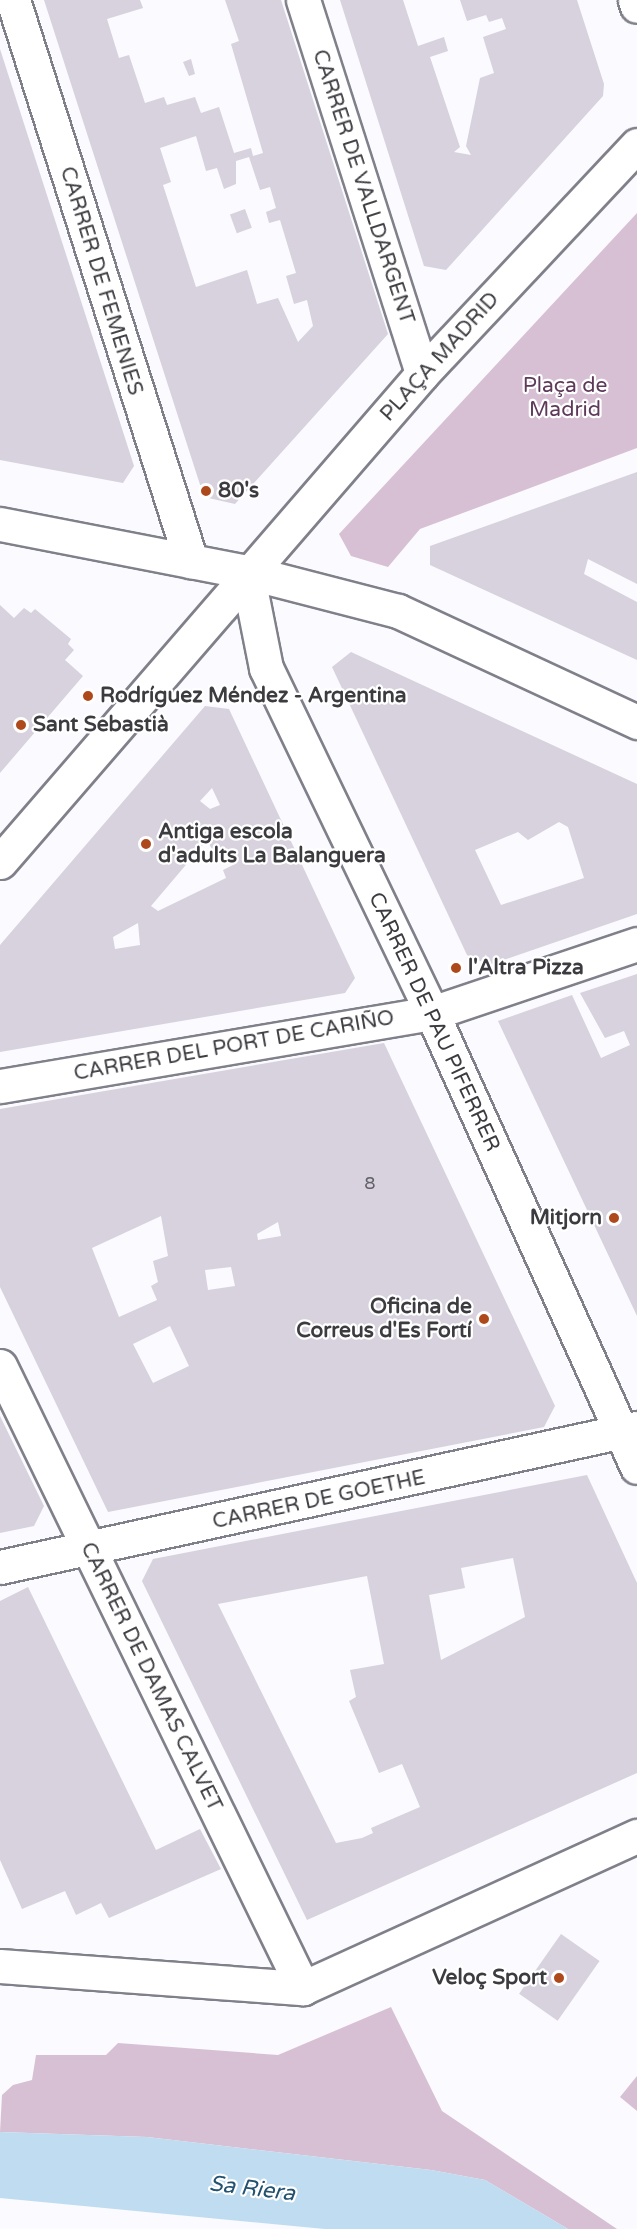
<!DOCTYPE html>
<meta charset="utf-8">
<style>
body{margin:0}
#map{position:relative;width:637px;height:2229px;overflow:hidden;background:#fafaff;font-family:"Varela Round",sans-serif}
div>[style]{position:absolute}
.green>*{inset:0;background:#d8c0d4}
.water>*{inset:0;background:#bfdcf0}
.building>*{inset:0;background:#d7d2dd;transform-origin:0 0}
.roads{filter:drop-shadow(2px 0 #80808b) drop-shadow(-2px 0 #80808b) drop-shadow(0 2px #80808b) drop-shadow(0 -2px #80808b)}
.minor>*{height:33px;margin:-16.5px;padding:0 16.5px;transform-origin:16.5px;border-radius:16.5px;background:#fff}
.dots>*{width:16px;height:16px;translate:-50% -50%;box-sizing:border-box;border:3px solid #fff;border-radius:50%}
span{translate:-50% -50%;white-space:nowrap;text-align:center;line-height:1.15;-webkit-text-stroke:4.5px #fff;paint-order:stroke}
.number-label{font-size:18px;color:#626167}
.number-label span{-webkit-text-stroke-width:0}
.street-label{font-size:21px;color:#3b3b40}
.park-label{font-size:21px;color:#5e3959}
.poi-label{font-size:21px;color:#3b3b40;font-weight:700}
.left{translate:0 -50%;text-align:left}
.right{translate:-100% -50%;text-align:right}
.water-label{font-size:22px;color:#22526f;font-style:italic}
</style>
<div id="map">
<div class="green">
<div style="clip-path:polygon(637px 213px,637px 448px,420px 529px,388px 567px,351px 556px,339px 534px)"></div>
<div style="clip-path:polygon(391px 2007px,442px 2111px,617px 2229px,568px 2229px,485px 2180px,431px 2170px,147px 2137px,0 2132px,2px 2095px,13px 2085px,32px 2080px,36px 2055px,106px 2055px,118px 2043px,278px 2055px)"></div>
<div style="clip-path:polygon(637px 2076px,637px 2111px,620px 2097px)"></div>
</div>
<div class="water">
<div style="clip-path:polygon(0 2132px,147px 2137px,431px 2170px,485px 2180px,568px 2229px,325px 2229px,0 2198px)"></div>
</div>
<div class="building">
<div style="clip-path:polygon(evenodd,44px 0,140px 0,143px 8px,107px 19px,119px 58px,129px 55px,145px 103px,164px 97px,167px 105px,195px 97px,201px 113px,219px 107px,234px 153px,251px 148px,253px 156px,263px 153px,231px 44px,239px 41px,225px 0,281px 0,388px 334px,235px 504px,204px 497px,44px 0,196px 136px,206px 171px,217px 168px,224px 189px,236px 184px,236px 161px,249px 157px,260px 190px,270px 187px,276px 208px,266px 212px,269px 223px,280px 220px,296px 273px,286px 276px,294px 304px,307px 300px,313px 326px,298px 342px,278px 298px,257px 304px,247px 270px,196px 287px,163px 185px,171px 182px,160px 148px,196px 136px)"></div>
<div style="clip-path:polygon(340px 0,403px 0,418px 46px,444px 37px,448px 51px,430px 57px,460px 147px,454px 152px,471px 155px,466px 146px,480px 78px,494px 73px,483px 37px,506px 29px,502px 18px,489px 22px,486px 15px,467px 21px,460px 0,577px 0,604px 84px,603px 96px,446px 270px,424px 266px)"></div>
<div style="clip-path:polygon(0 49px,134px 466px,123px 483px,0 460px)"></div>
<div style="clip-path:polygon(191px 59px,195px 74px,189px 76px,183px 62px)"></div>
<div style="left:245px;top:209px;width:20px;height:16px;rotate:70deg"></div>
<div style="clip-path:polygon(637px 472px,637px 584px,588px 559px,584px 574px,637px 602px,637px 660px,430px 565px,430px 546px)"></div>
<div style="clip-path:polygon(0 605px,14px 618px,24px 608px,31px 613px,35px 609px,71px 639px,68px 644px,74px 650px,65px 660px,83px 676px,0 773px)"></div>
<div style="clip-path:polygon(evenodd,351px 652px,637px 784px,637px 914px,489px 965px,467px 955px,332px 667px,351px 652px,559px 822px,568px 827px,584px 878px,501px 905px,475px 850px,518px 832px,528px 840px,559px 822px)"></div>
<div style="clip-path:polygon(evenodd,205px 706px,229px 709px,355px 978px,345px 993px,0 1052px,0 945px,205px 706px,212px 788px,220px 805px,210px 809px,200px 801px,212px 788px,205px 706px,207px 840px,215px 855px,227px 849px,237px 863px,223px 870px,226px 878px,158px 911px,151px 906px,207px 840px,205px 706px,138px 923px,140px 945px,115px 949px,113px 937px,138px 923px)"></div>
<div style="clip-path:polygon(637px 974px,637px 1316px,498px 1021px,572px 995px,601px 1058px,630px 1045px,624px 1031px,605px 1038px,580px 993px)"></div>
<div style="clip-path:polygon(evenodd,384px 1043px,555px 1406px,544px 1427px,108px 1512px,0 1287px,0 1109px,384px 1043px,161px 1216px,168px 1256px,153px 1261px,158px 1282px,151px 1286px,157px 1300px,119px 1317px,92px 1248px,161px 1216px,384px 1043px,278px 1222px,281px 1236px,258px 1240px,257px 1234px,278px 1222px,384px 1043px,231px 1267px,235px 1286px,208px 1290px,205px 1270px,231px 1267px,384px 1043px,170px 1326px,189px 1366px,153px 1383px,133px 1344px,170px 1326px)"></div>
<div style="clip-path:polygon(0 1416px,44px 1506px,34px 1526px,0 1533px)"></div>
<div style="clip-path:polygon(evenodd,587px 1475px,637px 1583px,637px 1773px,307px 1920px,142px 1581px,153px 1559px,587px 1475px,513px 1558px,525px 1617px,441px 1660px,429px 1595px,465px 1588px,461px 1568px,513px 1558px,587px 1475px,367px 1576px,384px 1664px,350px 1670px,356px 1697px,349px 1701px,379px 1773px,402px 1764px,420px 1807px,371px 1828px,373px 1833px,362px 1838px,336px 1843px,218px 1604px,367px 1576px)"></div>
<div style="clip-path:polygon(28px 1587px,156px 1850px,200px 1829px,221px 1869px,109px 1918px,101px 1903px,76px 1915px,65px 1891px,22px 1909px,0 1860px,0 1601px)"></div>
<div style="left:561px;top:1934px;width:47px;height:73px;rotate:35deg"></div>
</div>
<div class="roads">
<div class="minor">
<div style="left:13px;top:0;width:589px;rotate:72.4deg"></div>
<div style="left:303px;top:0;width:392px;rotate:72.3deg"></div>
<div style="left:635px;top:0;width:6px;rotate:72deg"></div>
<div style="left:0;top:524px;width:252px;rotate:11deg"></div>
<div style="left:247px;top:572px;width:156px;rotate:14.5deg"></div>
<div style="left:398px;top:611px;width:264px;rotate:24.9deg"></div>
<div style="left:247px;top:572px;width:98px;rotate:78.8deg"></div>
<div style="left:266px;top:668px;width:383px;rotate:64.3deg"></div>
<div style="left:432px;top:1013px;width:498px;rotate:65.7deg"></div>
<div style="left:0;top:862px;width:645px;rotate:-49.15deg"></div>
<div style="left:422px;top:374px;width:314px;rotate:-46.8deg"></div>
<div style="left:0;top:1086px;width:438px;rotate:-9.6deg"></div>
<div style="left:432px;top:1013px;width:216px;rotate:-18.6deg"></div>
<div style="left:0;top:1366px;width:692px;rotate:64.03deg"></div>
<div style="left:0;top:1567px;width:652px;rotate:-12.31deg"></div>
<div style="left:0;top:1966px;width:304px;rotate:4.2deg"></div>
<div style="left:303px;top:1988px;width:367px;rotate:-24.5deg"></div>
</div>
</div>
<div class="dots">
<div style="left:206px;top:491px;background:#ae491c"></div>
<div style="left:88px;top:696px;background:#ae491c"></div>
<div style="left:21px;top:725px;background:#ae491c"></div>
<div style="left:146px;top:844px;background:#ae491c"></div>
<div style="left:456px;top:968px;background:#ae491c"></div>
<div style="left:614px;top:1218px;background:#ae491c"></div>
<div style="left:484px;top:1319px;background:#ae491c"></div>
<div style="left:559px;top:1978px;background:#ae491c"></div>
</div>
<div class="number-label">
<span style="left:370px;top:1183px">8</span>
</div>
<div class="street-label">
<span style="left:363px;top:187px;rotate:72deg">CARRER DE VALLDARGENT</span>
<span style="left:101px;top:281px;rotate:73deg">CARRER DE FEMENIES</span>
<span style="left:440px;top:357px;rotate:-48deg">PLAÇA MADRID</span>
<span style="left:434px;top:1022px;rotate:65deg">CARRER DE PAU PIFERRER</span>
<span style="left:234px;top:1046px;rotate:-10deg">CARRER DEL PORT DE CARIÑO</span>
<span style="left:319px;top:1500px;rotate:-12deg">CARRER DE GOETHE</span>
<span style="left:151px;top:1677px;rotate:64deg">CARRER DE DAMAS CALVET</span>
</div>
<div class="park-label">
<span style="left:565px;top:398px">Plaça de<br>Madrid</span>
</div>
<div class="poi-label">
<span class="left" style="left:218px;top:491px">80's</span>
<span class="left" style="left:100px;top:696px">Rodríguez Méndez - Argentina</span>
<span class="left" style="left:33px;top:725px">Sant Sebastià</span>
<span class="left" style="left:158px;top:844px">Antiga escola<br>d'adults La Balanguera</span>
<span class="left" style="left:468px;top:968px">l'Altra Pizza</span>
<span class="right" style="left:602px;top:1218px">Mitjorn</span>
<span class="right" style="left:472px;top:1319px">Oficina de<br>Correus d'Es Fortí</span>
<span class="right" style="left:547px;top:1978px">Veloç Sport</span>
</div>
<div class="water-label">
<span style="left:252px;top:2189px;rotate:7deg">Sa Riera</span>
</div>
</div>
